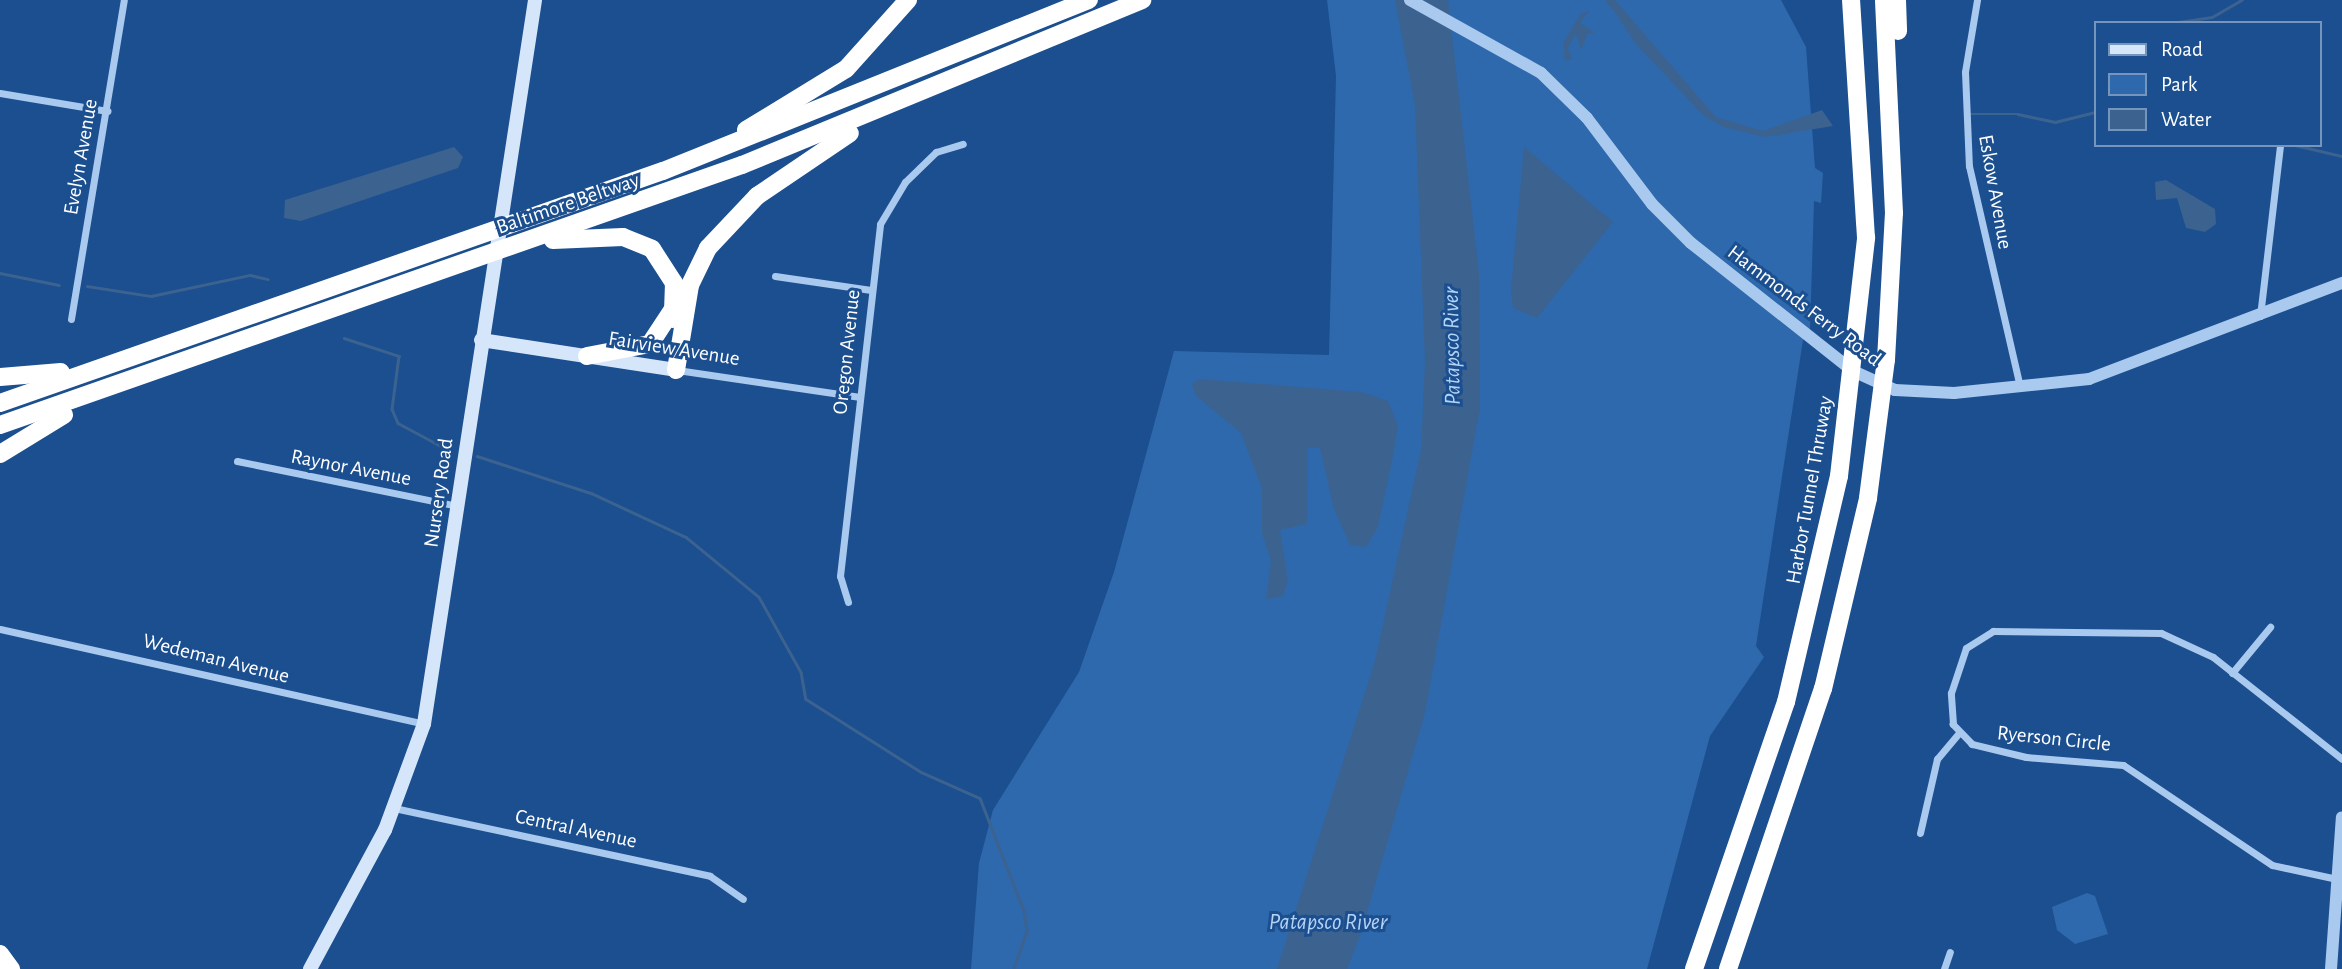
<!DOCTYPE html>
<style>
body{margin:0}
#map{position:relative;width:2342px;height:969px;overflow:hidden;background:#1b4f8f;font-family:"Alegreya Sans",sans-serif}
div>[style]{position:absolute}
.green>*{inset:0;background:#2e69ad}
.water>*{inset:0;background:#3c6290}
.stream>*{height:2.5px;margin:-1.25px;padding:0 1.25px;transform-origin:1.25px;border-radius:1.25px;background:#3c6290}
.minor>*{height:7px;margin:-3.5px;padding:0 3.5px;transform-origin:3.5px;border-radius:3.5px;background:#a9c9ee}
.tertiary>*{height:12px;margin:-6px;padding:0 6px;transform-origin:6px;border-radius:6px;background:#a9c9ee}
.secondary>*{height:14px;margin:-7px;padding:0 7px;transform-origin:7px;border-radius:7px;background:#d6e6fa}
.motorway>*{height:18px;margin:-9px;padding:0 9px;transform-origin:9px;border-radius:9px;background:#fff}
span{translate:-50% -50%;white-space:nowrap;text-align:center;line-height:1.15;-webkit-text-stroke:6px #1b4f8f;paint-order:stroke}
.street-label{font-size:21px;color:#fff}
.water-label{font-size:23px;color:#b5d3f5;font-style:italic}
.legend{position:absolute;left:2094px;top:21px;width:228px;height:126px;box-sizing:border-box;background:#1b4f8f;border:2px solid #7695bc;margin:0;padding:9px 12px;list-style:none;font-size:21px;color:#fff}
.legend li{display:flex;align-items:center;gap:14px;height:35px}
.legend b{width:35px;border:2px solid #7695bc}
</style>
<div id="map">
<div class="green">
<div style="clip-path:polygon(1327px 0,1781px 0,1806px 47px,1815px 168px,1823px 173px,1821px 203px,1814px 201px,1810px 331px,1803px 340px,1756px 646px,1764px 657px,1710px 736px,1647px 969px,971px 969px,979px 863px,993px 810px,1079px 672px,1114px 572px,1174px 351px,1329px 355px,1336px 76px)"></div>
<div style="clip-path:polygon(2087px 893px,2095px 896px,2108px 934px,2075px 944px,2057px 930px,2052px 907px)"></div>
</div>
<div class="water">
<div style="clip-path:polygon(1395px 0,1448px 0,1479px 273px,1480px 408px,1425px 713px,1361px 933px,1347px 969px,1277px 969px,1375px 661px,1421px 450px,1425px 361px,1415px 105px)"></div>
<div style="clip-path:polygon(1607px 0,1615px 0,1716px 117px,1763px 131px,1822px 110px,1833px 126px,1765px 137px,1724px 127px,1704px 116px,1635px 43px)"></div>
<div style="clip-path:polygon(1589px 11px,1580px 23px,1595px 33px,1588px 33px,1581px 50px,1576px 33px,1568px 48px,1572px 59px,1565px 61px,1563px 43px,1581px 13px)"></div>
<div style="clip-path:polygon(454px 147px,463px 157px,458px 168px,301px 221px,284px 218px,285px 200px)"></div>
<div style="clip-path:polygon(1524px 147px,1613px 222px,1537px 318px,1513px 308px,1511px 290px)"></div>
<div style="clip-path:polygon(2166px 180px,2215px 209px,2216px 224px,2205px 232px,2186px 228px,2177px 198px,2156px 200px,2155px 182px)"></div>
<div style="clip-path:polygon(1199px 379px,1362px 392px,1388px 401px,1398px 426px,1393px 456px,1378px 527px,1366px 547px,1350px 545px,1334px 509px,1320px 448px,1308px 448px,1307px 524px,1280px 530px,1288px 581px,1283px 596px,1266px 599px,1271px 561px,1262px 533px,1262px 488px,1241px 433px,1196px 396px,1192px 384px)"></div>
</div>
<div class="stream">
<div style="left:1607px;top:0;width:9px;rotate:54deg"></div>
<div style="left:2172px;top:23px;width:40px;rotate:-8.5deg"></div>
<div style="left:2212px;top:17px;width:34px;rotate:-30deg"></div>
<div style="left:1684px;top:92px;width:21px;rotate:49deg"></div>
<div style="left:1971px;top:114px;width:47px"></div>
<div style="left:2018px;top:114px;width:38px;rotate:12deg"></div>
<div style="left:2055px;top:122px;width:41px;rotate:-14deg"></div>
<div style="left:1776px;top:134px;width:14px;rotate:-17deg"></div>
<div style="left:2295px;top:145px;width:48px;rotate:13.2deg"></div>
<div style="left:0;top:273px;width:60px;rotate:11.5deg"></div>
<div style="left:87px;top:286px;width:65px;rotate:8.9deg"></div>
<div style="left:151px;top:296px;width:101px;rotate:-12deg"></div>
<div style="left:250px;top:275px;width:18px;rotate:13deg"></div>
<div style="left:344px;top:338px;width:58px;rotate:18.1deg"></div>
<div style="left:399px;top:356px;width:53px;rotate:97.5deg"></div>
<div style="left:392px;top:409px;width:15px;rotate:67deg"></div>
<div style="left:398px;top:423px;width:61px;rotate:28.2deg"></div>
<div style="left:477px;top:456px;width:120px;rotate:18deg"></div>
<div style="left:591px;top:493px;width:105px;rotate:24.9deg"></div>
<div style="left:686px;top:537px;width:94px;rotate:39.4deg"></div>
<div style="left:759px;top:597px;width:86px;rotate:60.8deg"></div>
<div style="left:801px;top:672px;width:27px;rotate:80deg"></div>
<div style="left:806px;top:699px;width:136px;rotate:32.4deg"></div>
<div style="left:921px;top:772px;width:64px;rotate:23.8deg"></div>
<div style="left:980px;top:798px;width:121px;rotate:68.7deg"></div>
<div style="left:1024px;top:911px;width:20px;rotate:81deg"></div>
<div style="left:1027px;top:931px;width:40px;rotate:108.9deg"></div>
</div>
<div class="minor">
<div style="left:1977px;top:0;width:73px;rotate:99.5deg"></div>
<div style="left:1965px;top:72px;width:94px;rotate:87.6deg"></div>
<div style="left:1969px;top:166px;width:227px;rotate:77deg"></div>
<div style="left:0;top:93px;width:109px;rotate:9.5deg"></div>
<div style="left:775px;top:276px;width:97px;rotate:8.3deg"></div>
<div style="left:2260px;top:316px;width:172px;rotate:-83.3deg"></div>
<div style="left:71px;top:319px;width:323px;rotate:-80.6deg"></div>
<div style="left:677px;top:370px;width:185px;rotate:8.4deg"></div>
<div style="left:237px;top:461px;width:226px;rotate:11.5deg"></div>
<div style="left:848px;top:602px;width:27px;rotate:-107deg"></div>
<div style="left:840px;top:576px;width:354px;rotate:-83.5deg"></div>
<div style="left:880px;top:224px;width:49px;rotate:-59.2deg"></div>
<div style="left:905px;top:182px;width:43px;rotate:-44.1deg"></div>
<div style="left:936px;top:152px;width:28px;rotate:-17deg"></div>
<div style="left:0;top:629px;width:435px;rotate:12.6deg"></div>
<div style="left:2232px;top:673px;width:60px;rotate:-50.4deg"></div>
<div style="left:394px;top:808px;width:323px;rotate:12.1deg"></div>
<div style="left:710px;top:876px;width:40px;rotate:34.9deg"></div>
<div style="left:1920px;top:833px;width:76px;rotate:-77.1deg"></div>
<div style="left:1937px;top:759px;width:33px;rotate:-50deg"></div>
<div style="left:2337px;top:879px;width:66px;rotate:-167.8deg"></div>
<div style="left:2272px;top:865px;width:179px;rotate:-146.1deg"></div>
<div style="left:2123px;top:765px;width:97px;rotate:-175.3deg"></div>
<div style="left:2026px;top:757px;width:56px;rotate:-166.5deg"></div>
<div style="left:1972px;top:744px;width:28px;rotate:-134deg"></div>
<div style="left:1953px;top:724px;width:31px;rotate:-94deg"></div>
<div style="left:1951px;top:693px;width:47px;rotate:-71.6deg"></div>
<div style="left:1966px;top:648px;width:32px;rotate:-32deg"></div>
<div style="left:1993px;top:631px;width:168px;rotate:0.7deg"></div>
<div style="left:2161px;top:633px;width:57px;rotate:24.8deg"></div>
<div style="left:2213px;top:657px;width:164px;rotate:38.3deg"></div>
<div style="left:1944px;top:969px;width:18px;rotate:-71deg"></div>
</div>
<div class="tertiary">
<div style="left:1410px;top:0;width:150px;rotate:29.1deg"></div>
<div style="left:1541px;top:73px;width:64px;rotate:44.4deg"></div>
<div style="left:1587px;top:118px;width:108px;rotate:52.9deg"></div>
<div style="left:1652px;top:204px;width:55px;rotate:45deg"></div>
<div style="left:1691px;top:243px;width:206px;rotate:38.3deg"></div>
<div style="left:1853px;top:371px;width:46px;rotate:24.3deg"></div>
<div style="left:1895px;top:390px;width:59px;rotate:2.9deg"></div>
<div style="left:1954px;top:393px;width:136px;rotate:-5.9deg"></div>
<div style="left:2089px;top:379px;width:271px;rotate:-20.8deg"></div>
<div style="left:2331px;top:969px;width:152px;rotate:-85.9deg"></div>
</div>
<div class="secondary">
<div style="left:481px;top:340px;width:197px;rotate:8.7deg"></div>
<div style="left:310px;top:969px;width:158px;rotate:-61.7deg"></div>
<div style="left:385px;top:830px;width:113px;rotate:-69.8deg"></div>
<div style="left:424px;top:724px;width:732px;rotate:-81.28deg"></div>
</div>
<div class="motorway">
<div style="left:1897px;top:0;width:31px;rotate:88deg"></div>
<div style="left:746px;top:130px;width:117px;rotate:-31.4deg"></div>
<div style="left:846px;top:69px;width:93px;rotate:-48.1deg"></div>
<div style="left:553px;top:240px;width:70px;rotate:-2.5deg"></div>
<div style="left:623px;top:237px;width:31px;rotate:22deg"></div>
<div style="left:652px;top:249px;width:40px;rotate:57.1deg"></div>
<div style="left:674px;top:283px;width:36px;rotate:92deg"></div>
<div style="left:587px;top:356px;width:64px;rotate:-10.8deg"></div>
<div style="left:650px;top:344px;width:45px;rotate:-56.7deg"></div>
<div style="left:676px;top:370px;width:86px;rotate:-80.6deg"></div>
<div style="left:690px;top:285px;width:41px;rotate:-64.1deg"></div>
<div style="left:708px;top:248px;width:71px;rotate:-46.7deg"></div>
<div style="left:757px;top:196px;width:112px;rotate:-34.1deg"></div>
<div style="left:0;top:377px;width:61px;rotate:-4.7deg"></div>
<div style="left:0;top:403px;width:702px;rotate:-19.29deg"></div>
<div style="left:663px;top:171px;width:459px;rotate:-21.9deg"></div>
<div style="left:0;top:425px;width:786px;rotate:-19.31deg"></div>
<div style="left:742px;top:165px;width:433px;rotate:-22.4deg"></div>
<div style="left:0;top:454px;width:75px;rotate:-31.4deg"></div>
<div style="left:0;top:954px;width:19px;rotate:54deg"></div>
<div style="left:1694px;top:969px;width:282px;rotate:-71deg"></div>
<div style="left:1786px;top:702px;width:232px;rotate:-76.8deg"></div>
<div style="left:1839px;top:476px;width:240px;rotate:-83.5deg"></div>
<div style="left:1866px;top:238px;width:238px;rotate:-93.6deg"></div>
<div style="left:1728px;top:969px;width:296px;rotate:-71.3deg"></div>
<div style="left:1823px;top:689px;width:196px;rotate:-76.7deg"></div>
<div style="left:1868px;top:498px;width:139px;rotate:-82.6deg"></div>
<div style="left:1886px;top:360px;width:147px;rotate:-86.9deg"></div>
<div style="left:1894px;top:213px;width:213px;rotate:-92.7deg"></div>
</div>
<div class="street-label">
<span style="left:81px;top:157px;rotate:-80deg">Evelyn Avenue</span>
<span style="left:1995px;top:192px;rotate:80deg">Eskow Avenue</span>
<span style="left:568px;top:204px;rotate:-19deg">Baltimore Beltway</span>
<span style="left:1804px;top:306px;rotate:37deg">Hammonds Ferry Road</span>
<span style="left:674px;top:349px;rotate:9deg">Fairview Avenue</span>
<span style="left:847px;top:352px;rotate:-84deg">Oregon Avenue</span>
<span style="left:351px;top:468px;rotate:11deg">Raynor Avenue</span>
<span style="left:1810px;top:490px;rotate:-80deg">Harbor Tunnel Thruway</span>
<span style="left:439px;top:493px;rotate:-82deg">Nursery Road</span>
<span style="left:216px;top:659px;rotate:14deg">Wedeman Avenue</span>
<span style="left:2054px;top:739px;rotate:6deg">Ryerson Circle</span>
<span style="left:576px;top:829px;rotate:12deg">Central Avenue</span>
</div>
<div class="water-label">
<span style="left:1453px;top:346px;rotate:-91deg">Patapsco River</span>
<span style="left:1328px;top:923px">Patapsco River</span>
</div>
<ul class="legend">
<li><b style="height:9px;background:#d6e6fa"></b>Road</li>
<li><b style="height:19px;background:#2e69ad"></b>Park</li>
<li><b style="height:19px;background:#3c6290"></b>Water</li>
</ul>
</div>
